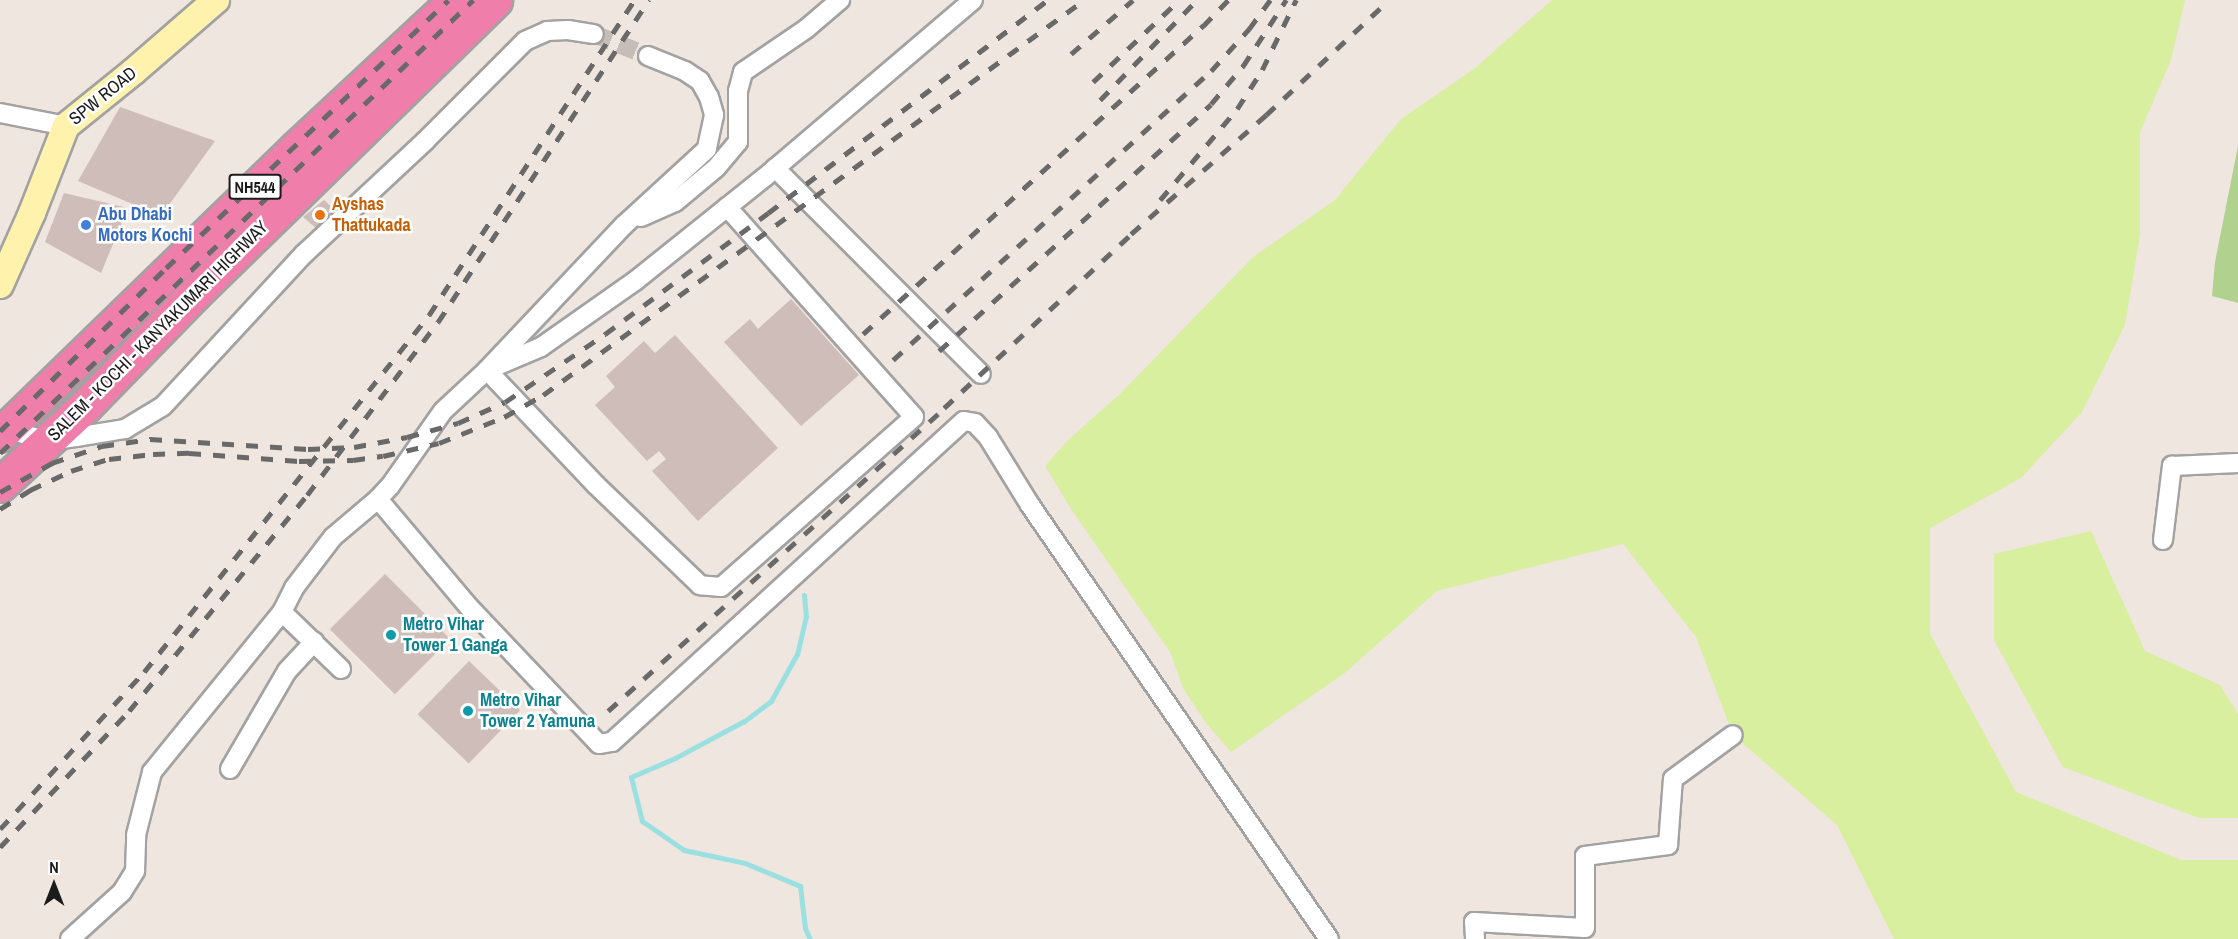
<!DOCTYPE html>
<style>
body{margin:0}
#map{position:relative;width:2238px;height:939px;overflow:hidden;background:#eee6df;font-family:"Archivo Narrow",sans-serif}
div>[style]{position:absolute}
.grass>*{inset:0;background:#d7ef9f}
.forest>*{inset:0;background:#b1d28f}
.stream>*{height:5px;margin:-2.5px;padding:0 2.5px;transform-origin:2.5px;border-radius:2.5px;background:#9ae0e1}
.building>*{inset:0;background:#cebdb8;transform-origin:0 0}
.street-tunnel>*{height:18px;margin-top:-9px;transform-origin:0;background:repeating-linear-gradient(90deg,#c4bdb8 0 18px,transparent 0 27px)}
.roads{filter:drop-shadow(2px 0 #a2a2a2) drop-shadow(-2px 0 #a2a2a2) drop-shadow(0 2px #a2a2a2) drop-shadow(0 -2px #a2a2a2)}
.street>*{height:18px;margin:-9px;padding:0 9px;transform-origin:9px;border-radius:9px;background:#fff}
.secondary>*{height:26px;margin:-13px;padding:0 13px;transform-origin:13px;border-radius:13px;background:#fff2ad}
.highway>*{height:33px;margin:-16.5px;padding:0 16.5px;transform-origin:16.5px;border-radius:16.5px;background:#ef7eab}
.rail>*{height:4.5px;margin-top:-2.25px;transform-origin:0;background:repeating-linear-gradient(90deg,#696969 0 12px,transparent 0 24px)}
.dots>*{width:16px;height:16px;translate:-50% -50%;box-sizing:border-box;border:3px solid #fff;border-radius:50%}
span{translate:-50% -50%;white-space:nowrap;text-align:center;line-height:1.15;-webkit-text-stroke:5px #fff;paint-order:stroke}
.shield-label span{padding:2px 4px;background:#fff;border:2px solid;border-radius:4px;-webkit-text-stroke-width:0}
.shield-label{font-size:16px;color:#1b1b1b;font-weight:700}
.street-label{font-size:18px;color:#1b1b1b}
.food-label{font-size:18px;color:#c56008;font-weight:700}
.left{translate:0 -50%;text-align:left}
.shop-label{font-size:18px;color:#366cbe;font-weight:700}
.culture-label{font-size:18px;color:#0d838f;font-weight:700}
.north{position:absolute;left:24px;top:855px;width:60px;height:60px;-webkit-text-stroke:4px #fff;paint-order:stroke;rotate:0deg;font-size:16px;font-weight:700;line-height:24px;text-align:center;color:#1b1b1b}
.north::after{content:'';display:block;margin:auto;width:21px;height:27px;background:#1b1b1b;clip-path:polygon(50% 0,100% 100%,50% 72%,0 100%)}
</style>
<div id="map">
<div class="grass">
<div style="clip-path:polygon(1552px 0,2185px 0,2171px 60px,2140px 132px,2140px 235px,2125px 325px,2082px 412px,2021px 478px,1930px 528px,1930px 634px,2016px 792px,2181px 860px,2238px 860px,2238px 939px,1894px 939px,1837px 825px,1733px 735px,1696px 637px,1623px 544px,1437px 591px,1346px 672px,1231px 752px,1206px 723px,1183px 688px,1170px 652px,1071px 509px,1045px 466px,1068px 440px,1120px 394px,1253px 257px,1335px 200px,1401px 119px,1474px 69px)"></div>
<div style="clip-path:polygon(2091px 531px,2145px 651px,2220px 685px,2238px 714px,2238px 818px,2199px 818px,2063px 767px,1994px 640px,1994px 554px)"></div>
</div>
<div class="forest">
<div style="clip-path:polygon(2238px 146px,2238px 303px,2212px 296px,2215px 262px)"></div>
</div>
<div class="stream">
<div style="left:804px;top:595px;width:21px;rotate:85deg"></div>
<div style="left:806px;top:616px;width:39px;rotate:103deg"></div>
<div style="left:797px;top:654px;width:54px;rotate:119deg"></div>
<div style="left:771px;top:701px;width:34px;rotate:143deg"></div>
<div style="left:744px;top:721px;width:78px;rotate:151.8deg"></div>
<div style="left:675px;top:758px;width:48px;rotate:156.6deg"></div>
<div style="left:631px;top:777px;width:45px;rotate:76deg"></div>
<div style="left:642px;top:821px;width:51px;rotate:34.6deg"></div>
<div style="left:684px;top:850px;width:62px;rotate:12deg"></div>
<div style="left:745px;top:863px;width:60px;rotate:22.7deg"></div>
<div style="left:800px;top:886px;width:42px;rotate:83.2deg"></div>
<div style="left:805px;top:928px;width:12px;rotate:66deg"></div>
</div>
<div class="building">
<div style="clip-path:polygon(120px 107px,215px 141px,161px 216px,78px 181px)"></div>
<div style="clip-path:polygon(64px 193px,128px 208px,101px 273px,45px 242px)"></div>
<div style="clip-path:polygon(324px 200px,338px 213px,318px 230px,303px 217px)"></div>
<div style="clip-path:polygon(791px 299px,859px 375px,801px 426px,724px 342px,750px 319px,758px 329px)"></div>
<div style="clip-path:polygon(675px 335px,778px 448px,698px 521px,652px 471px,666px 459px,659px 451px,647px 461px,595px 405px,615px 387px,606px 376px,644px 341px,655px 353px)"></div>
<div style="left:385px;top:574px;width:92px;height:78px;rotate:45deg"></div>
<div style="left:469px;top:661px;width:71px;height:74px;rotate:44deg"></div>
</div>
<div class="street-tunnel">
<div style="left:594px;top:34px;width:58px;rotate:22.2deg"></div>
</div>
<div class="roads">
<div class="street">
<div style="left:648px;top:56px;width:40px;rotate:22deg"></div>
<div style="left:685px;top:71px;width:18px;rotate:34deg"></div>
<div style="left:700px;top:81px;width:18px;rotate:61deg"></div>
<div style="left:709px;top:97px;width:19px;rotate:74deg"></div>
<div style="left:714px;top:115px;width:35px;rotate:102deg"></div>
<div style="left:707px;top:149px;width:113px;rotate:137.5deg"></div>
<div style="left:624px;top:225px;width:199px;rotate:133.4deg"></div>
<div style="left:487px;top:370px;width:60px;rotate:137deg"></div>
<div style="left:443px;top:411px;width:92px;rotate:125.2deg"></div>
<div style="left:390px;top:486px;width:18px;rotate:133deg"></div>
<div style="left:378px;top:499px;width:141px;rotate:49.9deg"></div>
<div style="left:469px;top:607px;width:189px;rotate:46.5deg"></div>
<div style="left:599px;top:744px;width:13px;rotate:-9deg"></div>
<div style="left:612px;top:742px;width:476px;rotate:-42.4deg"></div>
<div style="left:964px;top:421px;width:11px;rotate:10deg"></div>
<div style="left:975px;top:423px;width:19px;rotate:47deg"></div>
<div style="left:988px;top:437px;width:80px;rotate:58.3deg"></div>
<div style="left:1030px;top:505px;width:527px;rotate:55.44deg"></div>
<div style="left:0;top:113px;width:67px;rotate:11.1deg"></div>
<div style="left:775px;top:168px;width:291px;rotate:45deg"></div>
<div style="left:727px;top:207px;width:281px;rotate:48.3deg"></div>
<div style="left:914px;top:417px;width:257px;rotate:138.6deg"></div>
<div style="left:721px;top:587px;width:21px;rotate:-175deg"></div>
<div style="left:700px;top:585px;width:144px;rotate:-136.1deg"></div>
<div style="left:596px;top:485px;width:158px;rotate:-133.5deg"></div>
<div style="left:487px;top:370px;width:59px;rotate:-23.1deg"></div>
<div style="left:541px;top:347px;width:115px;rotate:-35.1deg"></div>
<div style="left:635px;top:281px;width:166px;rotate:-38.7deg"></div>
<div style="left:765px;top:177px;width:273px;rotate:-40.4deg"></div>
<div style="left:641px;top:217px;width:37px;rotate:-24deg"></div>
<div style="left:675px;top:202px;width:53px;rotate:-39.7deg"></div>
<div style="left:716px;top:168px;width:34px;rotate:-50deg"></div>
<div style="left:738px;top:142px;width:51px;rotate:-90deg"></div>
<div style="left:738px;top:91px;width:20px;rotate:-75deg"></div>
<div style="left:743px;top:72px;width:76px;rotate:-34.3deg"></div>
<div style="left:806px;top:29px;width:45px;rotate:-40.5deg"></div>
<div style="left:6px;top:429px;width:44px;rotate:15.9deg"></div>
<div style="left:48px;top:441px;width:28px;rotate:-8deg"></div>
<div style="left:76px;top:437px;width:50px;rotate:-9.3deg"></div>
<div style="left:125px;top:429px;width:44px;rotate:-31.2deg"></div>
<div style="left:163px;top:406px;width:207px;rotate:-47.2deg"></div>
<div style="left:304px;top:254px;width:166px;rotate:-43deg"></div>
<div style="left:425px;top:141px;width:141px;rotate:-45deg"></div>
<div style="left:525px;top:41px;width:24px;rotate:-24deg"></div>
<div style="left:547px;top:31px;width:21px;rotate:-3deg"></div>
<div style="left:568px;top:30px;width:26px;rotate:9deg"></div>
<div style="left:2163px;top:540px;width:75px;rotate:-83.1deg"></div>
<div style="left:2172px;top:466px;width:66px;rotate:-2.6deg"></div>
<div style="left:341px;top:669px;width:82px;rotate:-136deg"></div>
<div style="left:282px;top:612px;width:27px;rotate:-63deg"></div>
<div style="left:294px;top:588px;width:64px;rotate:-52.6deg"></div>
<div style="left:333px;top:537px;width:59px;rotate:-40.2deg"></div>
<div style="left:230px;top:769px;width:113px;rotate:-59.8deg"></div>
<div style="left:287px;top:671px;width:40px;rotate:-47deg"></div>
<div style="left:70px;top:939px;width:70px;rotate:-42.1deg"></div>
<div style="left:122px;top:892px;width:25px;rotate:-58deg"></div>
<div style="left:135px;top:871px;width:36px;rotate:-88deg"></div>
<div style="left:136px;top:835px;width:65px;rotate:-75.7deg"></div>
<div style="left:152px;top:772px;width:206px;rotate:-50.9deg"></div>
<div style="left:1475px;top:939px;width:17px;rotate:-93deg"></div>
<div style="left:1474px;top:922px;width:111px;rotate:3.1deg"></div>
<div style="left:1585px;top:928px;width:72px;rotate:-90deg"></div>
<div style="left:1585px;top:856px;width:84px;rotate:-7.5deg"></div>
<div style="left:1668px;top:845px;width:66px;rotate:-85.7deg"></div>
<div style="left:1673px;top:779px;width:74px;rotate:-36.3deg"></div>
</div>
<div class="secondary">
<div style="left:0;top:285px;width:79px;rotate:-66deg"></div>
<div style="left:32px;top:213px;width:93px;rotate:-68.7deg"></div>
<div style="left:66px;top:126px;width:86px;rotate:-38.9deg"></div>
<div style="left:133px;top:72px;width:110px;rotate:-40.9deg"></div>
</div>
<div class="highway">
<div style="left:0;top:435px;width:412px;rotate:-44.1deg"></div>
<div style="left:296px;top:148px;width:217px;rotate:-42.9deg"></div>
<div style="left:0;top:485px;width:117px;rotate:-42.9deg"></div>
<div style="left:86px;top:405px;width:155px;rotate:-45.8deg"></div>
<div style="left:194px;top:294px;width:421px;rotate:-44.3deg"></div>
</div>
</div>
<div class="rail">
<div style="left:1071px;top:54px;width:82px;rotate:-41.1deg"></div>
<div style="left:1093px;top:82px;width:119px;rotate:-43.6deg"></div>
<div style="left:1100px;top:100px;width:139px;rotate:-45.9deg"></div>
<div style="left:1160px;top:200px;width:119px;rotate:-49.8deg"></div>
<div style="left:1237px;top:109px;width:46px;rotate:-57.3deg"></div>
<div style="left:1262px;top:70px;width:78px;rotate:-64.1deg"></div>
<div style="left:863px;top:334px;width:459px;rotate:-42.2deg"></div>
<div style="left:1203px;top:26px;width:36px;rotate:-46deg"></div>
<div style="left:939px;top:351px;width:367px;rotate:-42.2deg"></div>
<div style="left:1211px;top:104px;width:50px;rotate:-49.9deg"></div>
<div style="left:1243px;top:66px;width:79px;rotate:-56.9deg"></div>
<div style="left:893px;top:360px;width:430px;rotate:-42.3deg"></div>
<div style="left:1211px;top:71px;width:57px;rotate:-47.9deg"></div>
<div style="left:1249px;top:29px;width:36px;rotate:-54deg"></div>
<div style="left:0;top:431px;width:233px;rotate:-44.5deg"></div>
<div style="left:166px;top:268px;width:389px;rotate:-43.5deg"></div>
<div style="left:0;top:453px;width:655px;rotate:-43.76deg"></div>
<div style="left:0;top:492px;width:60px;rotate:-29.1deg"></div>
<div style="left:52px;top:463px;width:53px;rotate:-18.8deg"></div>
<div style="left:102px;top:446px;width:49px;rotate:-8.3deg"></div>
<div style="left:150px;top:439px;width:158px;rotate:3.6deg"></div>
<div style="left:308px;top:449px;width:46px;rotate:-2.5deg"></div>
<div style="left:354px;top:447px;width:54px;rotate:-10.7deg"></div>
<div style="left:407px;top:437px;width:53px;rotate:-15.4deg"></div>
<div style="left:458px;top:423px;width:51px;rotate:-24.1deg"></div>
<div style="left:505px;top:402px;width:121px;rotate:-34.2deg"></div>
<div style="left:605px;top:334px;width:203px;rotate:-36.6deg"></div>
<div style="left:768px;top:213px;width:352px;rotate:-37.3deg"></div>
<div style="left:0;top:509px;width:36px;rotate:-32deg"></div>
<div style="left:30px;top:490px;width:45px;rotate:-24.9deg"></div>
<div style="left:71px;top:471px;width:40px;rotate:-18deg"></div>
<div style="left:109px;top:459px;width:44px;rotate:-6.5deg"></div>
<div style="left:153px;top:454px;width:36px;rotate:-2deg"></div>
<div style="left:189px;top:453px;width:110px;rotate:4.2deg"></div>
<div style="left:299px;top:461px;width:54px;rotate:-1.1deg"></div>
<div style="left:353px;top:460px;width:30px;rotate:-8deg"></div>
<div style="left:383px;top:456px;width:57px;rotate:-13.1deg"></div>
<div style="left:439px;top:443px;width:70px;rotate:-21.8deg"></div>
<div style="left:504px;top:417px;width:45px;rotate:-29.4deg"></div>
<div style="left:543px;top:395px;width:670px;rotate:-36.13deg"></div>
<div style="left:608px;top:711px;width:452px;rotate:-42deg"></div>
<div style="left:944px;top:408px;width:255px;rotate:-42.9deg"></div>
<div style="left:1131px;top:234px;width:180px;rotate:-41.4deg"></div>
<div style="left:1266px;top:115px;width:168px;rotate:-43.1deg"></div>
<div style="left:0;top:829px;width:213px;rotate:-47.5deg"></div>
<div style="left:144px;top:672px;width:457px;rotate:-51.4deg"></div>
<div style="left:429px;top:315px;width:376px;rotate:-56.9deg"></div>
<div style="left:0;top:847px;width:187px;rotate:-46.5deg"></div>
<div style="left:129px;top:711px;width:280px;rotate:-50.5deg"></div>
<div style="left:307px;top:495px;width:217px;rotate:-52.9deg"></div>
<div style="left:438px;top:322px;width:385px;rotate:-56.8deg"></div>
</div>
<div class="dots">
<div style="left:320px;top:215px;background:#e8710a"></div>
<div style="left:86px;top:225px;background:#3f7fe0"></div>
<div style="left:391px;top:635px;background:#0f9aa8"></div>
<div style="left:468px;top:711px;background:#0f9aa8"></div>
</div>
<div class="shield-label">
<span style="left:255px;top:187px">NH544</span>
</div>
<div class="street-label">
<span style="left:103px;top:96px;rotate:-39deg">SPW ROAD</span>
<span style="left:158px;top:331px;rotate:-45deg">SALEM - KOCHI - KANYAKUMARI HIGHWAY</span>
</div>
<div class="food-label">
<span class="left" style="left:332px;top:215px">Ayshas<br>Thattukada</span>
</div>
<div class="shop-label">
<span class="left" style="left:98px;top:225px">Abu Dhabi<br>Motors Kochi</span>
</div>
<div class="culture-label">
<span class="left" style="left:403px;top:635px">Metro Vihar<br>Tower 1 Ganga</span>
<span class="left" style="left:480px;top:711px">Metro Vihar<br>Tower 2 Yamuna</span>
</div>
<div class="north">N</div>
</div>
